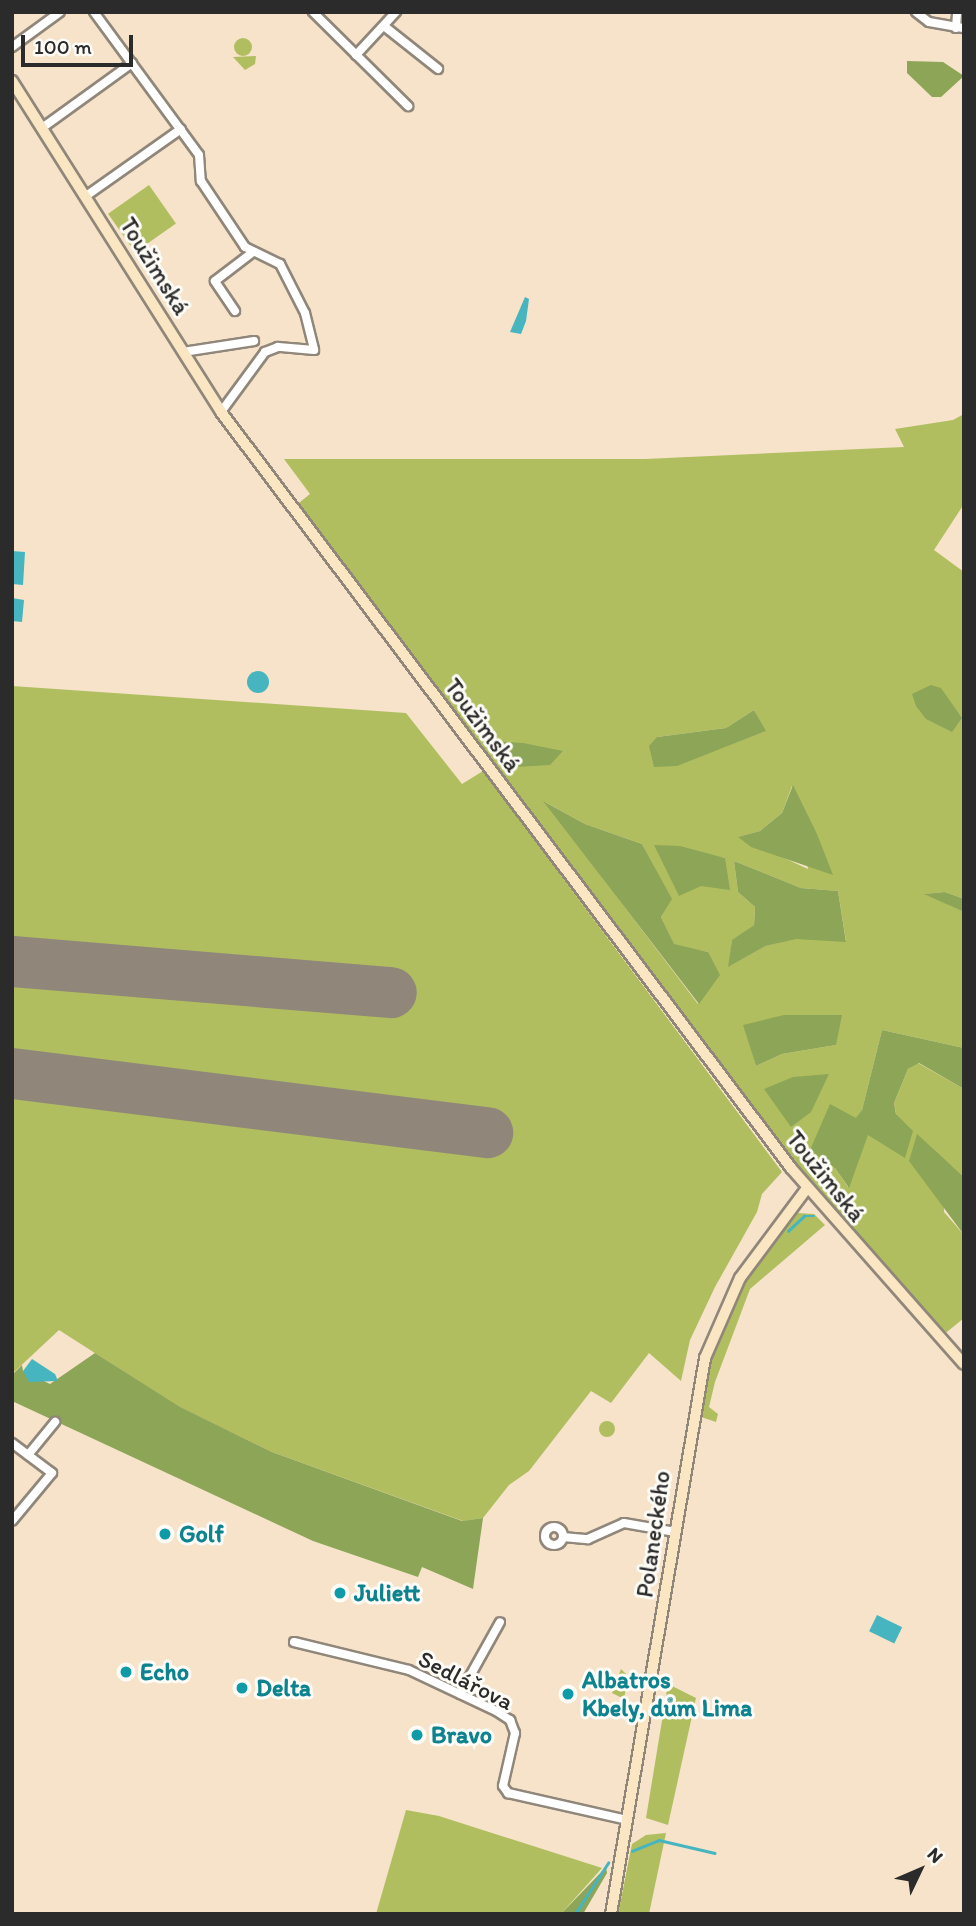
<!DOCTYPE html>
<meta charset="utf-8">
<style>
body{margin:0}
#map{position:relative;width:976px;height:1926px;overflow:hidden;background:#f6e3ca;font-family:Itim,sans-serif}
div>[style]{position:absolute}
.green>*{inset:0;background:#b1be60;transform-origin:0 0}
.round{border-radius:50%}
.forest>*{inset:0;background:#8ca556}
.water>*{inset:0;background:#46b5bf;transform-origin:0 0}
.stream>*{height:2.5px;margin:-1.25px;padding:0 1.25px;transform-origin:1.25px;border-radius:1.25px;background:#46b5bf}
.runway>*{height:51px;margin:-25.5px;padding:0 25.5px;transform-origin:25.5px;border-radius:25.5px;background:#90877a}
.roads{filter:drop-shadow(2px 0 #90877a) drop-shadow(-2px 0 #90877a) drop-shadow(0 2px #90877a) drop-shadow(0 -2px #90877a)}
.street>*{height:8px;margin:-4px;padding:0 4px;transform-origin:4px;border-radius:4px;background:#fff}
.street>.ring{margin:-4px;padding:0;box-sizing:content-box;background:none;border:8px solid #fff;border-radius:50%}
.secondary>*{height:10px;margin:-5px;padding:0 5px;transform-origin:5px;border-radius:5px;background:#fbe6c3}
.dots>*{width:19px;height:19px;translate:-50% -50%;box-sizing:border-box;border:4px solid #fdfcf7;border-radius:50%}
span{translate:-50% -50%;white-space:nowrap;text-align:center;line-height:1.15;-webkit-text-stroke:6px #fdfcf7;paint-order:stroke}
.street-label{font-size:24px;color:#2b2b2b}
.culture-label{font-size:24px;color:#0d838f;font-weight:700}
.left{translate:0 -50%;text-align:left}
.frame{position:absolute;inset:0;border:14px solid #2b2b2b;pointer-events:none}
.north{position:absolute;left:885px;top:1835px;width:70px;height:70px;-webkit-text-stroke:5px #fdfcf7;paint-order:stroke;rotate:46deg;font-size:19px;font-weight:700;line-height:28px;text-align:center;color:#2b2b2b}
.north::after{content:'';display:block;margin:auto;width:24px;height:32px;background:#2b2b2b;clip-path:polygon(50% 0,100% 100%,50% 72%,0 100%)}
.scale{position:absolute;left:21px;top:35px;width:112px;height:32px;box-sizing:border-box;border:4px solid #2b2b2b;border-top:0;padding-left:9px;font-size:21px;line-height:24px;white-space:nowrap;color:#2b2b2b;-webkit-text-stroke:5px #fdfcf7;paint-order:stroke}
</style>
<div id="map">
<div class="green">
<div class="round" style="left:234px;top:38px;width:18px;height:18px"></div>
<div style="clip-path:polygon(256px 56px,255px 64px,245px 70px,233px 57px)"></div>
<div style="left:149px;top:185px;width:47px;height:50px;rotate:55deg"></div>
<div style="clip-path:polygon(evenodd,964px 414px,964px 504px,934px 550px,964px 572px,964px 899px,945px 892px,926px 894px,964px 912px,964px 1048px,882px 1030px,862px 1110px,835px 1168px,848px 1187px,868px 1134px,905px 1157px,894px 1103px,908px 1069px,918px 1063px,964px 1089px,964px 1177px,945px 1160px,944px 1212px,964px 1235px,964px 1318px,942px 1336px,797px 1167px,295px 506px,310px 494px,284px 459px,645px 459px,904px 447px,895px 429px,953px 420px,964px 414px,754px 710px,765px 731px,719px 749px,657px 737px,726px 728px,754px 710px,964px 414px,792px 786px,808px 869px,739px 837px,760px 831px,782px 813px,792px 786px,964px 414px,545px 802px,585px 824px,642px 844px,671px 899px,661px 917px,674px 945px,708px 952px,698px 1004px,545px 802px,964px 414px,705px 854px,725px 858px,710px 886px,701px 886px,705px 854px,964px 414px,734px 861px,801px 888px,838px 891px,846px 941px,797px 938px,766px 946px,729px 966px,732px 941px,754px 925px,755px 907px,738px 892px,734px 861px,964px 414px,744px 1025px,836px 1045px,782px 1054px,756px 1066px,744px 1025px)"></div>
<div style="clip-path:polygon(12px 686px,406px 713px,462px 784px,483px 771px,782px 1172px,762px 1194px,757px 1212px,715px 1287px,690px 1340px,681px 1381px,649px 1353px,611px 1403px,591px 1391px,529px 1471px,509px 1485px,483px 1518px,463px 1521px,272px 1452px,179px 1407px,59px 1330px,12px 1374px)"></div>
<div style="clip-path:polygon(798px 1213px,814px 1214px,825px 1225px,750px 1289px,715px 1382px,709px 1407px,718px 1414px,716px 1422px,701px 1417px,709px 1361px,732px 1303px,748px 1274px)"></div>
<div class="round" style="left:599px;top:1421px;width:16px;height:16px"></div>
<div style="clip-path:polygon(621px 1669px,628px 1676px,624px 1699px,612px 1693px)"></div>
<div style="clip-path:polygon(668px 1684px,696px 1698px,668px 1825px,646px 1818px)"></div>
<div style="clip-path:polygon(406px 1810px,439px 1816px,602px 1868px,561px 1914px,376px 1914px)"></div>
<div style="clip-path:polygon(666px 1833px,649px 1914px,618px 1914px,632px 1844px,646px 1835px)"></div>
</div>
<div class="forest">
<div style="clip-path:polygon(907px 61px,943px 62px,964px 76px,941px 97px,932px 97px,907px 73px)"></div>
<div style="clip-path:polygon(931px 685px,941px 688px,962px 718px,952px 732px,926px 719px,916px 706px,912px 694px)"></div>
<div style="clip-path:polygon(754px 710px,766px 731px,677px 766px,654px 767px,649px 746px,657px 737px,726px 728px)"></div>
<div style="clip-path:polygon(492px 741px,523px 743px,563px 751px,550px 765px,516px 767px)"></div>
<div style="clip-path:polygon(793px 785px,817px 834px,833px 875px,751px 847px,738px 837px,760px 831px,782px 813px)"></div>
<div style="clip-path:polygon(543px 801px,585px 824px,642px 844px,672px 899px,661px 917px,674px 944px,708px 952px,720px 975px,699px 1004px)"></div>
<div style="clip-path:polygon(654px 845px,680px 846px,725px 858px,730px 890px,701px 886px,679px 896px)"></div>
<div style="clip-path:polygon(734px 861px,801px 888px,838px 891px,846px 942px,796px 939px,766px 946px,728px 967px,732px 940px,754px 925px,755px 907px,738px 892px)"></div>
<div style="clip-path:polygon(945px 892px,964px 899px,964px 912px,924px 894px)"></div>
<div style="clip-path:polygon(784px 1015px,842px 1015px,836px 1045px,782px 1054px,756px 1066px,743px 1025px)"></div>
<div style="clip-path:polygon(882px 1030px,964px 1048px,964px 1089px,919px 1063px,908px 1069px,894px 1103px,896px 1114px,913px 1131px,905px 1158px,868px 1135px,849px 1188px,835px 1168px,810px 1150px,830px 1104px,856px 1118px,862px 1110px)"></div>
<div style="clip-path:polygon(829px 1074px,811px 1112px,791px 1127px,764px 1089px,793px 1077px)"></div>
<div style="clip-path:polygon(917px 1134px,964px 1177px,964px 1235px,909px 1161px)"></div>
<div style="clip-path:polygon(95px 1353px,180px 1407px,272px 1452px,462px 1521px,483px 1518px,473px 1589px,422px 1567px,418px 1577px,313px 1541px,12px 1401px,12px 1375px,22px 1365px,23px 1371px,50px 1384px)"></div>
<div style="clip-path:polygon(606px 1867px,607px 1873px,583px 1914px,561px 1914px)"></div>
</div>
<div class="water">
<div style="clip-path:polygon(525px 297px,529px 299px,526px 321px,521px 334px,510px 332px)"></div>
<div style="clip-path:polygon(12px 551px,25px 552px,23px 585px,12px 584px)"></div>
<div style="clip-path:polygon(12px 598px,24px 600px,22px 622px,12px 621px)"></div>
<div class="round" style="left:247px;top:671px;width:22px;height:22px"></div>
<div style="clip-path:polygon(32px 1359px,55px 1374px,58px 1381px,29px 1382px,23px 1371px)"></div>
<div style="left:877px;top:1615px;width:28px;height:18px;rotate:26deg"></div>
</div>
<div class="stream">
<div style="left:788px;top:1231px;width:22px;rotate:-43deg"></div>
<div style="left:804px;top:1216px;width:10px"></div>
<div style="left:632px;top:1851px;width:29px;rotate:-22deg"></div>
<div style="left:659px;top:1840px;width:57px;rotate:13.1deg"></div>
<div style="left:575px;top:1914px;width:61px;rotate:-57.1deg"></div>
</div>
<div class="runway">
<div style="left:12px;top:961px;width:380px;rotate:4.7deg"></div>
<div style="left:12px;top:1073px;width:479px;rotate:7.1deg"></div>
</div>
<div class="roads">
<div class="street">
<div style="left:94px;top:12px;width:177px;rotate:53.7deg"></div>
<div style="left:199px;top:155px;width:26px;rotate:86deg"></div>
<div style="left:201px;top:181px;width:79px;rotate:56.3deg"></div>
<div style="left:245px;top:247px;width:39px;rotate:26deg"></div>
<div style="left:280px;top:264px;width:55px;rotate:63deg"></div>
<div style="left:305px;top:313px;width:38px;rotate:76deg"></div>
<div style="left:314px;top:350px;width:36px;rotate:-175deg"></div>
<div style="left:278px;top:347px;width:14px;rotate:159deg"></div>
<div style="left:265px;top:352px;width:74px;rotate:126.3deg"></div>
<div style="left:313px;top:12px;width:134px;rotate:44.7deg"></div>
<div style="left:916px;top:12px;width:16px;rotate:38deg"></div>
<div style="left:929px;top:22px;width:36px;rotate:10deg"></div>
<div style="left:384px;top:26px;width:69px;rotate:38.5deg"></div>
<div style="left:956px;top:28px;width:16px;rotate:-86deg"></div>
<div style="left:12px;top:47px;width:59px;rotate:-36.1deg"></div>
<div style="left:356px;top:55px;width:59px;rotate:-47.1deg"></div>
<div style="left:42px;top:128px;width:111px;rotate:-35.8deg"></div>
<div style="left:86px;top:196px;width:116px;rotate:-35.2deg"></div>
<div style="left:235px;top:311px;width:36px;rotate:-124deg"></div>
<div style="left:215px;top:281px;width:48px;rotate:-37.3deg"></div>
<div style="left:183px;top:352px;width:72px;rotate:-8.8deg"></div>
<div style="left:12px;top:1443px;width:50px;rotate:36.9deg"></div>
<div style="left:52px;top:1473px;width:62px;rotate:129.8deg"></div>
<div style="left:28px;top:1455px;width:43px;rotate:-50.7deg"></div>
<div class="ring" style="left:545px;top:1527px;width:10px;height:10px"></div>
<div style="left:563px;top:1537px;width:25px;rotate:5deg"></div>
<div style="left:588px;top:1539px;width:39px;rotate:-24deg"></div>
<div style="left:624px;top:1523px;width:52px;rotate:10deg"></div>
<div style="left:294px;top:1642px;width:118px;rotate:13.7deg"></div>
<div style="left:409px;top:1670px;width:96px;rotate:25.2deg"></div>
<div style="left:496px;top:1711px;width:17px;rotate:33deg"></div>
<div style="left:510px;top:1720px;width:14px;rotate:69deg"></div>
<div style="left:515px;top:1733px;width:54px;rotate:102.8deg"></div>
<div style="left:503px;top:1786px;width:9px;rotate:54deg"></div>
<div style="left:508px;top:1793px;width:123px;rotate:12.7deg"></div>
<div style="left:460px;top:1694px;width:82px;rotate:-60.9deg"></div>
</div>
<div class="secondary">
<div style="left:12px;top:81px;width:391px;rotate:57.7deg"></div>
<div style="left:221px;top:412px;width:947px;rotate:52.98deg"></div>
<div style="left:791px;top:1168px;width:261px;rotate:48.6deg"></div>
<div style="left:611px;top:1914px;width:564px;rotate:-80.4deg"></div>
<div style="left:705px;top:1358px;width:87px;rotate:-66.4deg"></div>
<div style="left:740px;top:1278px;width:112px;rotate:-53.3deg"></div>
</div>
</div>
<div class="dots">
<div style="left:165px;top:1534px;background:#0f9aa8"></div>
<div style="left:340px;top:1593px;background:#0f9aa8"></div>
<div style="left:126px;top:1672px;background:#0f9aa8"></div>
<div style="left:242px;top:1688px;background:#0f9aa8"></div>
<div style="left:568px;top:1694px;background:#0f9aa8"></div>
<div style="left:417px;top:1735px;background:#0f9aa8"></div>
</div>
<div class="street-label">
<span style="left:155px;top:266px;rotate:58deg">Toužimská</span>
<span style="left:483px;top:725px;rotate:53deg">Toužimská</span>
<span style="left:826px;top:1176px;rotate:51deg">Toužimská</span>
<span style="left:653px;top:1534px;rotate:-82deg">Polaneckého</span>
<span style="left:466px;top:1680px;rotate:27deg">Sedlářova</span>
</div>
<div class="culture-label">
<span class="left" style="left:179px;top:1534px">Golf</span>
<span class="left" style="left:354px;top:1593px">Juliett</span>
<span class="left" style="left:140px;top:1672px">Echo</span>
<span class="left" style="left:582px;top:1694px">Albatros<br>Kbely, dům Lima</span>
<span class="left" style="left:256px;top:1688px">Delta</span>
<span class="left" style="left:431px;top:1735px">Bravo</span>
</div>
<div class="frame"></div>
<div class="north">N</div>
<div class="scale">100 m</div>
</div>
